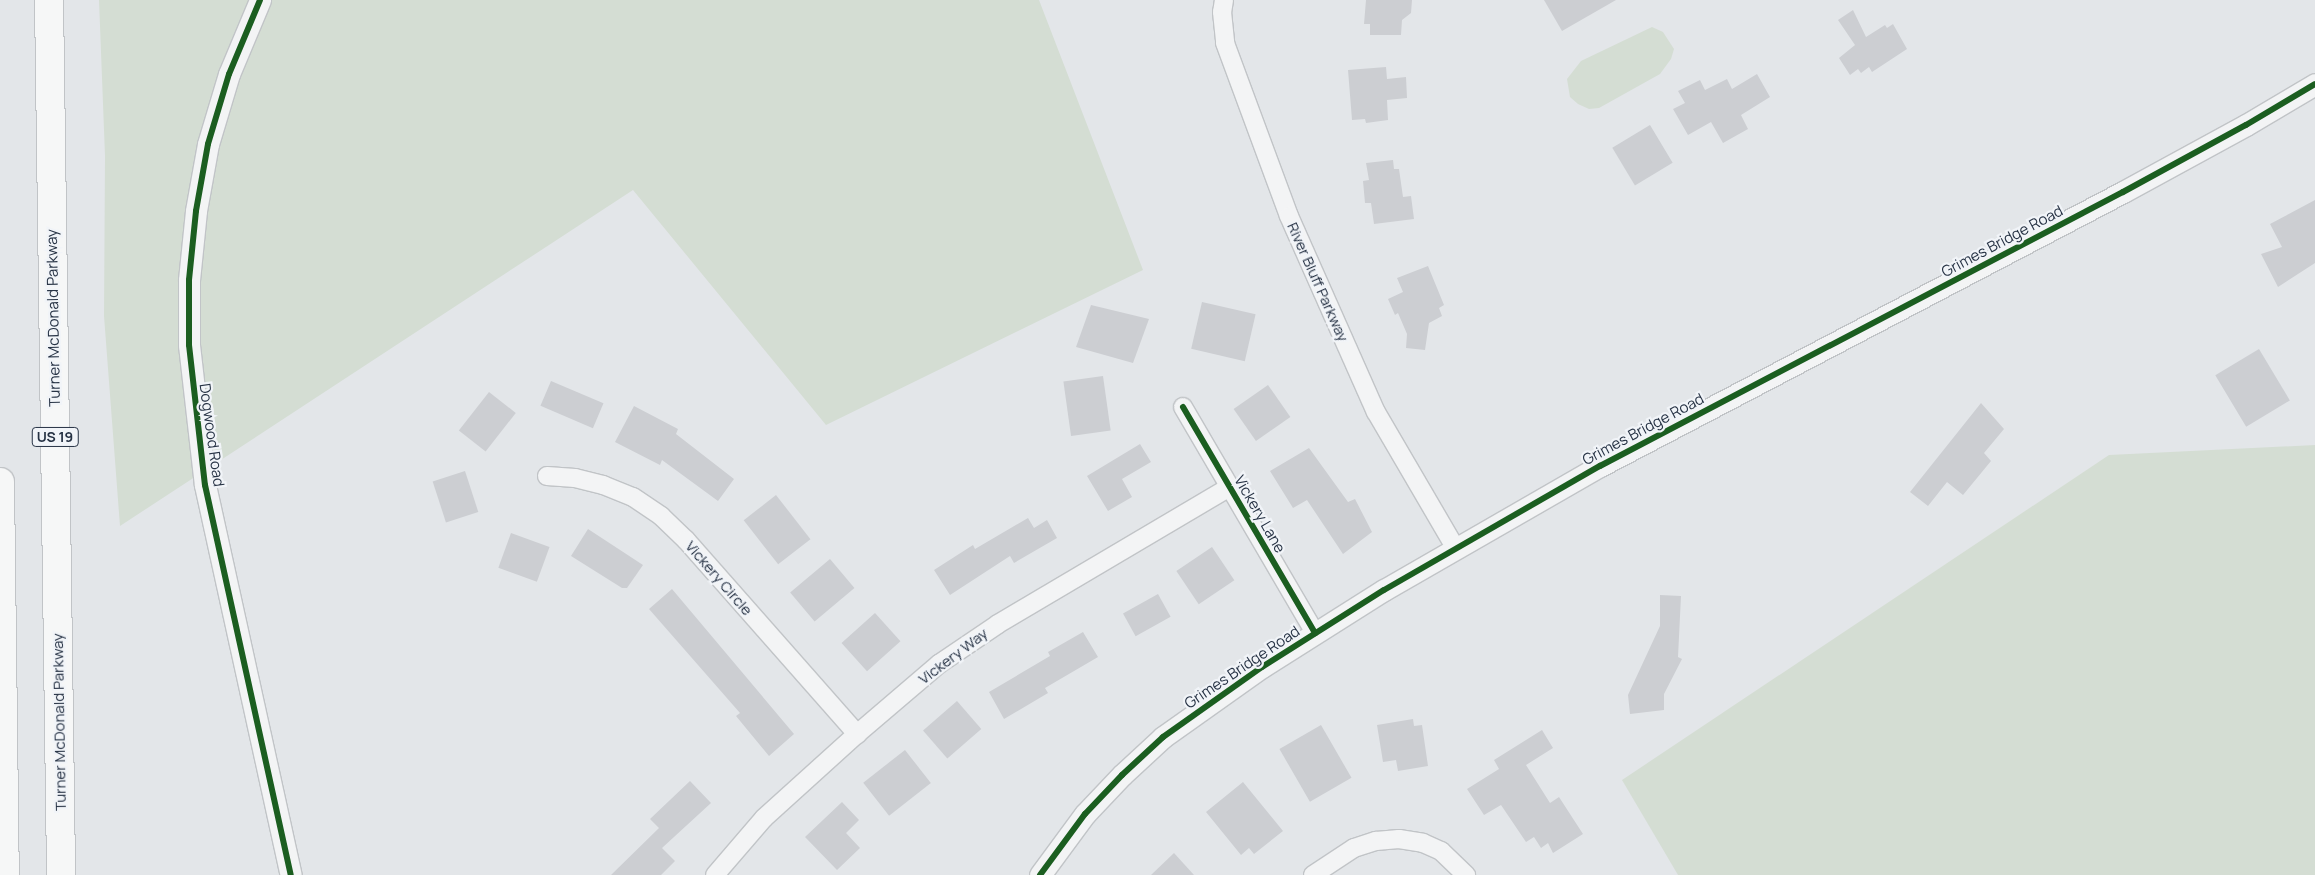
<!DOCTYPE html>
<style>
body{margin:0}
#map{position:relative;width:2315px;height:875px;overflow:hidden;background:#e3e6e9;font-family:Manrope,sans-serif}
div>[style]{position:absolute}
.green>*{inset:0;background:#d4ddd3}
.building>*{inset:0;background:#ccced2;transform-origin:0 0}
.roads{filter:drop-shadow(1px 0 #c1c4c7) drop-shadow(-1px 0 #c1c4c7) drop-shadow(0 1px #c1c4c7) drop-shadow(0 -1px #c1c4c7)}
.minor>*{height:18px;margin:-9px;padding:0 9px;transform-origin:9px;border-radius:9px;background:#f3f4f5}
.tertiary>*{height:21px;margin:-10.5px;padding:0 10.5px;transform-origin:10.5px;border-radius:10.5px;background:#f3f4f5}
.motorway>*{height:28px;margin:-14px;padding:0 14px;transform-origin:14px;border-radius:14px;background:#f6f7f7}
.cycleway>*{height:6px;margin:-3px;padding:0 3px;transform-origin:3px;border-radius:3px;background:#1b5e20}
span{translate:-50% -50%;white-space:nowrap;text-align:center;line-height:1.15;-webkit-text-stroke:4.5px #f1f4f8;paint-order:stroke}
.shield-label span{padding:1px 4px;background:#f1f4f8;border:1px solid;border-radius:4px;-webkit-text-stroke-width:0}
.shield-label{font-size:14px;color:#273345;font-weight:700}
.street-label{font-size:15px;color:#273345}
</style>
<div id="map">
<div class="green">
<div style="clip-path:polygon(99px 0,1039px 0,1143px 270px,826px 425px,633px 190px,120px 526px,104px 316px,105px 156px)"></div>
<div style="clip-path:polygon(1652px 27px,1663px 32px,1674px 49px,1671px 59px,1660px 74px,1599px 108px,1589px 109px,1578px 104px,1570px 97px,1567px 79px,1581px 61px)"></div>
<div style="clip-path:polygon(2315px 445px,2315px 875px,1678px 875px,1622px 780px,2109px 455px)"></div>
</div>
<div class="building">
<div style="clip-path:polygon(1366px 0,1412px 0,1411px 13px,1402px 20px,1401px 35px,1370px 35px,1370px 24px,1364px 24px)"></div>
<div style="clip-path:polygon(1544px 0,1616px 0,1562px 31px)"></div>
<div style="clip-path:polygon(1853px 10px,1866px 37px,1885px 25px,1887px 28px,1893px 24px,1907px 49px,1872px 72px,1869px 67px,1861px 73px,1858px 69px,1850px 75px,1839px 58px,1855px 45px,1838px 20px)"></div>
<div style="clip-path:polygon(1386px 67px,1387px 79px,1406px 77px,1407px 98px,1387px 100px,1388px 120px,1366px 123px,1365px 119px,1352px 120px,1348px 70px)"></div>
<div style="clip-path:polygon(1757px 74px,1770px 97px,1741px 115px,1748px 129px,1723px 143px,1711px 122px,1688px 135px,1673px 109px,1685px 103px,1678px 91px,1700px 80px,1705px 90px,1727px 79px,1732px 89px)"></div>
<div style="left:1650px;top:125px;width:44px;height:44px;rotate:59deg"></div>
<div style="clip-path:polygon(1393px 160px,1394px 169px,1399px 169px,1403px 197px,1411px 196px,1414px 219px,1374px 224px,1371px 203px,1365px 203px,1363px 181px,1369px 180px,1366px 163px)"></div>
<div style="clip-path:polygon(2315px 200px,2315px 263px,2278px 287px,2261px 254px,2282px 247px,2270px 224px)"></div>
<div style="clip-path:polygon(1428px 266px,1444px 305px,1439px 308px,1442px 316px,1429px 323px,1425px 350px,1406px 348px,1407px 334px,1398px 313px,1395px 315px,1388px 299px,1403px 292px,1397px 278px)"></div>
<div style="left:1202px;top:302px;width:55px;height:48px;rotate:13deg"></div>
<div style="clip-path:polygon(1091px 305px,1149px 319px,1133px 363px,1076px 347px)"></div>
<div style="left:2259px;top:349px;width:60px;height:51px;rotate:59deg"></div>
<div style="left:1103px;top:376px;width:55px;height:40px;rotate:82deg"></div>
<div style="left:551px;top:381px;width:57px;height:27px;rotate:23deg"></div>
<div style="left:1268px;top:385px;width:39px;height:42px;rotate:55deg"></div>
<div style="left:489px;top:392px;width:34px;height:49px;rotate:38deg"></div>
<div style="clip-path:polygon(1981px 403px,2004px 429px,1984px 453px,1991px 461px,1963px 495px,1947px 482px,1928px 506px,1910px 492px)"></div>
<div style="clip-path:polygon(634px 406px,678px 429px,676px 434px,734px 479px,718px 501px,662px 460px,660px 465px,615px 442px)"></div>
<div style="clip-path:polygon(1140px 444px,1151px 462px,1122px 479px,1132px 497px,1108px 511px,1087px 476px)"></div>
<div style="clip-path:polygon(1309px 448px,1348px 502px,1355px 499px,1372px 532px,1343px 554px,1307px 500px,1293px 508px,1270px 471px)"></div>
<div style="left:465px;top:471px;width:43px;height:34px;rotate:72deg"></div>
<div style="left:776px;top:495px;width:56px;height:41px;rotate:52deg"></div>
<div style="clip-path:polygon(1028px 518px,1034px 528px,1047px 520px,1057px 538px,1014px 563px,1010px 556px,950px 595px,934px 570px,973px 545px,975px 549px)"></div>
<div style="clip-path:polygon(588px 529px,643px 565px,627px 588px,622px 588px,571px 556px)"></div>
<div style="left:511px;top:533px;width:41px;height:37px;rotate:20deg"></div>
<div style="left:1212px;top:547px;width:40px;height:43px;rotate:56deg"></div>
<div style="left:830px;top:559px;width:38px;height:52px;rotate:50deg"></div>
<div style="clip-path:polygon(672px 589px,794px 734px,769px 756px,736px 716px,740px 713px,649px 609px)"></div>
<div style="left:1158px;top:594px;width:26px;height:40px;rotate:61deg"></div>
<div style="clip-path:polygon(1660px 595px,1681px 596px,1678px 657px,1682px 659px,1664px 694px,1664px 710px,1630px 714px,1628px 695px,1660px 626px)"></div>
<div style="left:875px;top:613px;width:38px;height:45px;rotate:48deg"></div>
<div style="clip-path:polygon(1083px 632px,1098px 657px,1045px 688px,1048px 693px,1004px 719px,989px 692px,1050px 656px,1048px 652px)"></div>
<div style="left:957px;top:701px;width:37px;height:45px;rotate:49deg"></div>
<div style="clip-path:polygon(1413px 719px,1414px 726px,1422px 725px,1428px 766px,1398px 771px,1396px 760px,1383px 762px,1377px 725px)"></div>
<div style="left:1321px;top:725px;width:61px;height:48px;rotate:60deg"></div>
<div style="clip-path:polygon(1542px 730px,1553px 748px,1526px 765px,1550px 803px,1559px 797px,1583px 834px,1553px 853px,1548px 843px,1541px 848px,1534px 837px,1526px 842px,1501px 805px,1484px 815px,1467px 789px,1499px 769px,1494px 760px)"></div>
<div style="left:905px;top:750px;width:42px;height:53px;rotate:52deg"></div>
<div style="clip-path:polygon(690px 781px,711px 803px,662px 848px,675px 861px,661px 875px,611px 875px,659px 828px,650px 819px)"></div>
<div style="clip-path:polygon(1243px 782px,1283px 831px,1254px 854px,1249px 848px,1241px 855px,1206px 812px)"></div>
<div style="clip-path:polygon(842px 802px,859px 820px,846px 833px,860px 848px,837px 870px,805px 837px)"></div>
<div style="clip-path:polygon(1174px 853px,1194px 875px,1151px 875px)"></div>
</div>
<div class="roads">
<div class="minor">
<div style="left:1224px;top:0;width:12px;rotate:99deg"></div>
<div style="left:1222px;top:12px;width:31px;rotate:84deg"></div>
<div style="left:1225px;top:43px;width:184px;rotate:69.7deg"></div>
<div style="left:1289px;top:216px;width:214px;rotate:66.1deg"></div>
<div style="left:1376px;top:412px;width:156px;rotate:59.7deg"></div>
<div style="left:1183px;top:407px;width:262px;rotate:59.7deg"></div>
<div style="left:547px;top:476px;width:28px;rotate:4deg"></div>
<div style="left:575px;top:478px;width:29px;rotate:14deg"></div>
<div style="left:603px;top:485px;width:32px;rotate:22deg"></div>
<div style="left:633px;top:497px;width:34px;rotate:34deg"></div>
<div style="left:661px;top:516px;width:35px;rotate:44deg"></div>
<div style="left:686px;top:540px;width:259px;rotate:48.6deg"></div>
<div style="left:715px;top:875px;width:75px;rotate:-49.3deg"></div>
<div style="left:764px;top:818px;width:125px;rotate:-42.1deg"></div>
<div style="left:857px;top:734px;width:108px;rotate:-40.5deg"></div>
<div style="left:939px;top:664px;width:71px;rotate:-34.1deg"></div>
<div style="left:998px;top:624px;width:269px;rotate:-30.6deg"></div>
<div style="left:1313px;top:875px;width:49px;rotate:-33.4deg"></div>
<div style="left:1354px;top:848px;width:23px;rotate:-18deg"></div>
<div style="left:1376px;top:841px;width:23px;rotate:-5deg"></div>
<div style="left:1399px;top:839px;width:24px;rotate:9deg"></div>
<div style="left:1423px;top:843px;width:20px;rotate:24deg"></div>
<div style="left:1441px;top:851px;width:35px;rotate:44deg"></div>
</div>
<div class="tertiary">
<div style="left:260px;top:0;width:80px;rotate:112.7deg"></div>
<div style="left:229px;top:74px;width:73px;rotate:106.7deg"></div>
<div style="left:208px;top:144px;width:68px;rotate:100.2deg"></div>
<div style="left:196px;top:211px;width:69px;rotate:95.8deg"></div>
<div style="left:189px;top:280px;width:65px;rotate:90deg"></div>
<div style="left:189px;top:345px;width:141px;rotate:83.5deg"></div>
<div style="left:205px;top:485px;width:399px;rotate:77.6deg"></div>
<div style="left:1040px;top:875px;width:76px;rotate:-53.6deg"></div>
<div style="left:1085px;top:814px;width:54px;rotate:-46.5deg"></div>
<div style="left:1122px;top:775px;width:56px;rotate:-42.8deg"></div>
<div style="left:1163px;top:737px;width:121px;rotate:-35.3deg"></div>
<div style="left:1262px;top:667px;width:144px;rotate:-32.3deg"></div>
<div style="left:1384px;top:590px;width:249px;rotate:-29.9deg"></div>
<div style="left:1600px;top:466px;width:590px;rotate:-27.65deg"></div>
<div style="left:2123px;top:192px;width:140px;rotate:-28.6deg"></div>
<div style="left:2246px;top:125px;width:80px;rotate:-30.7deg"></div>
</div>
<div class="motorway">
<div style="left:49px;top:0;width:875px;rotate:89.21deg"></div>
<div style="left:0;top:482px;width:393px;rotate:89.3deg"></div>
</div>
</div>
<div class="cycleway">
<div style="left:260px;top:0;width:80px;rotate:112.7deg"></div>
<div style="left:229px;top:74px;width:73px;rotate:106.7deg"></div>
<div style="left:208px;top:144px;width:68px;rotate:100.2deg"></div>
<div style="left:196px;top:211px;width:69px;rotate:95.8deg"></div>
<div style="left:189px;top:280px;width:65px;rotate:90deg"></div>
<div style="left:189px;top:345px;width:141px;rotate:83.5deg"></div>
<div style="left:205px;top:485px;width:399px;rotate:77.6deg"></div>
<div style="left:1183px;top:407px;width:262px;rotate:59.7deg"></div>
<div style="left:1040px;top:875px;width:76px;rotate:-53.6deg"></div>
<div style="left:1085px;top:814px;width:54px;rotate:-46.5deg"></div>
<div style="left:1122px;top:775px;width:56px;rotate:-42.8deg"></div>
<div style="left:1163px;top:737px;width:121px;rotate:-35.3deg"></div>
<div style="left:1262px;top:667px;width:144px;rotate:-32.3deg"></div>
<div style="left:1384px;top:590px;width:249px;rotate:-29.9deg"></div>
<div style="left:1600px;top:466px;width:590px;rotate:-27.65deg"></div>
<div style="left:2123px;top:192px;width:140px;rotate:-28.6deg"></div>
<div style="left:2246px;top:125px;width:80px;rotate:-30.7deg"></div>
</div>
<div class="shield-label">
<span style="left:55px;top:437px">US 19</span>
</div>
<div class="street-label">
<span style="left:2002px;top:241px;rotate:-28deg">Grimes Bridge Road</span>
<span style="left:1318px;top:282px;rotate:66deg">River Bluff Parkway</span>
<span style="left:53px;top:318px;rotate:-91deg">Turner McDonald Parkway</span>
<span style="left:1643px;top:429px;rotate:-28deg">Grimes Bridge Road</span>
<span style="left:212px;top:435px;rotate:82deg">Dogwood Road</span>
<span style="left:1260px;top:514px;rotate:60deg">Vickery Lane</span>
<span style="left:719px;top:578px;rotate:49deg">Vickery Circle</span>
<span style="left:953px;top:656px;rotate:-37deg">Vickery Way</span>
<span style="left:1242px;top:667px;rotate:-34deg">Grimes Bridge Road</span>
<span style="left:59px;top:722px;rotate:-91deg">Turner McDonald Parkway</span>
</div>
</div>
